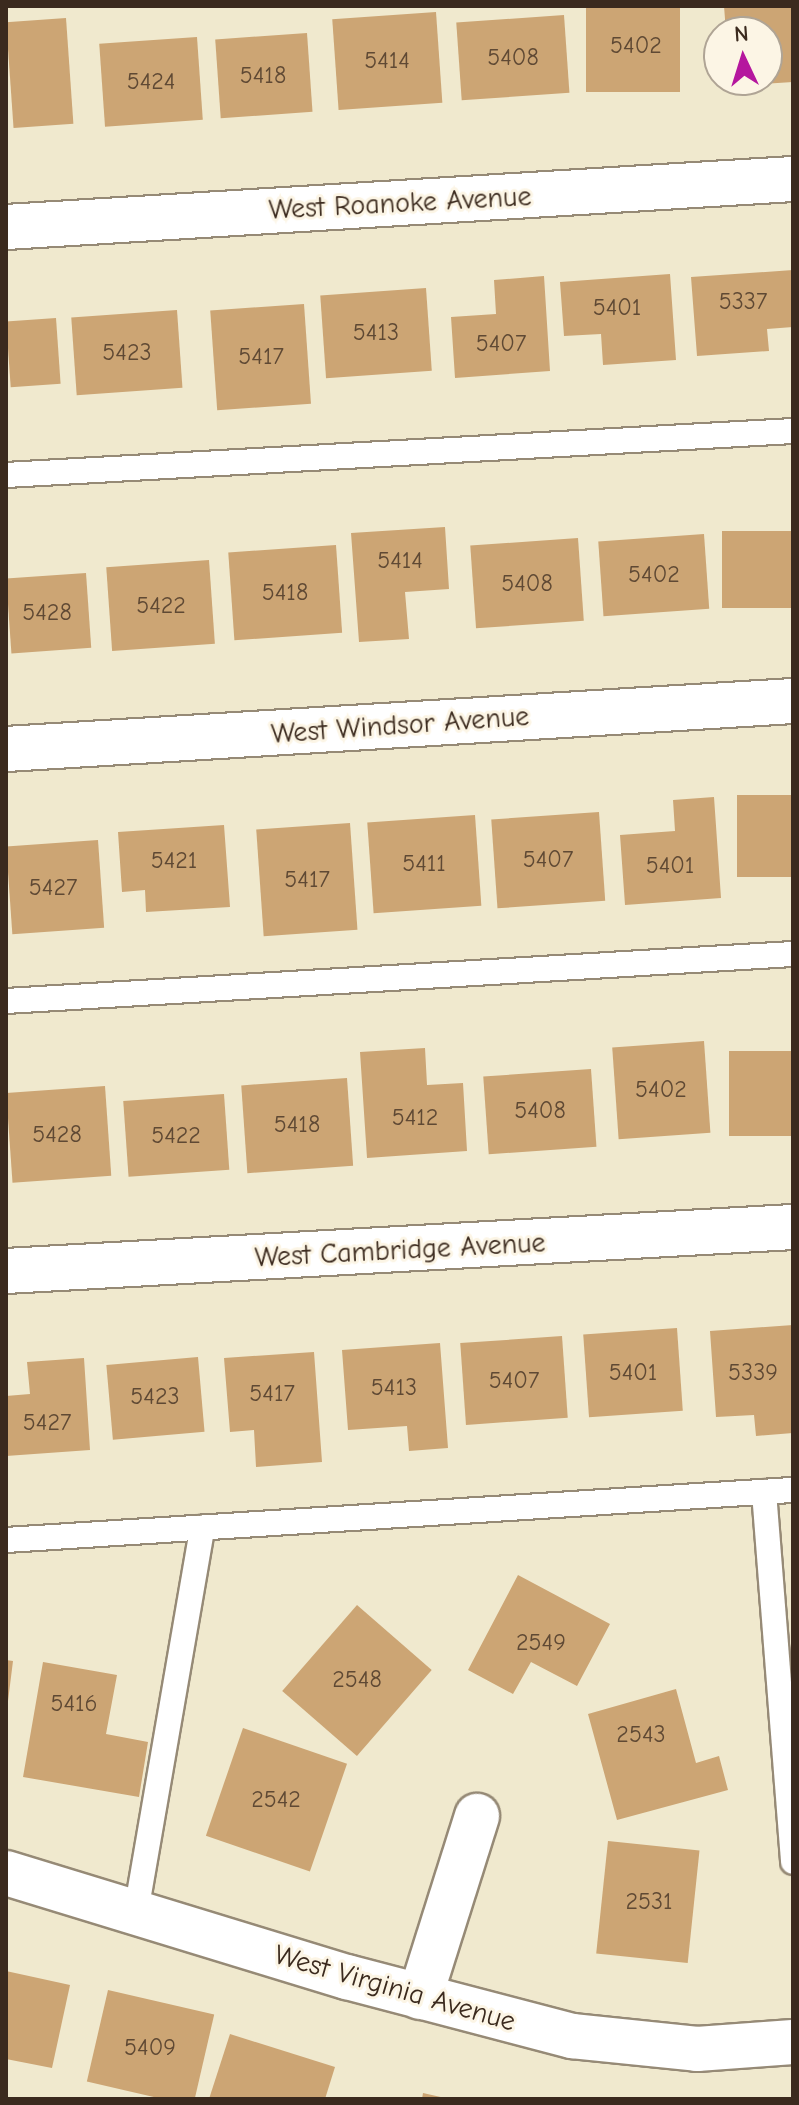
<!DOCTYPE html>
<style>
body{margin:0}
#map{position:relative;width:799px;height:2105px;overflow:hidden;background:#f0e9ce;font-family:"Comic Neue",sans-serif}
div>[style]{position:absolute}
.building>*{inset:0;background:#cca574;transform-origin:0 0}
.roads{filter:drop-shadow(2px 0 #968a76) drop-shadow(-2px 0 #968a76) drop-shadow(0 2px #968a76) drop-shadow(0 -2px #968a76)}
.lane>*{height:24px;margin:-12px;padding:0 12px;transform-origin:12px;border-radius:12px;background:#fff}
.street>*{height:44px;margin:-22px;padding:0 22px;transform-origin:22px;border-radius:22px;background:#fff}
span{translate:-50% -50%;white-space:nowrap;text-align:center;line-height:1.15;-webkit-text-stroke:6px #fcf5e5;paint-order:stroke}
.number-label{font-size:24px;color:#5f4934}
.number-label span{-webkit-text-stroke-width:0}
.street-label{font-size:28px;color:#3b2a1e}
.frame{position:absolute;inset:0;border:8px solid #3b2a1e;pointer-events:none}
.north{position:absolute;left:703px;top:16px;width:80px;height:80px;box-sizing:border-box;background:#fcf5e5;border:2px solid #afa495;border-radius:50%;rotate:356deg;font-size:22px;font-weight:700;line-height:32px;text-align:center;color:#3b2a1e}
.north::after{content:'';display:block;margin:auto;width:28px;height:36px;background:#b5179e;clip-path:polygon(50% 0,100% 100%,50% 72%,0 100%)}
</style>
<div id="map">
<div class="building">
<div style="left:586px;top:6px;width:94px;height:86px"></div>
<div style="clip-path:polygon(724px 6px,793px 6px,793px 82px,730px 86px,729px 80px,767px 80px,767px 32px,726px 32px)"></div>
<div style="left:436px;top:12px;width:91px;height:104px;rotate:86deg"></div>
<div style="left:564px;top:15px;width:78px;height:108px;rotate:86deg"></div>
<div style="left:66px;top:18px;width:106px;height:60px;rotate:86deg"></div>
<div style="left:307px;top:33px;width:79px;height:92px;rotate:86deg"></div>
<div style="left:197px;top:37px;width:83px;height:98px;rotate:86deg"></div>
<div style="clip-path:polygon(793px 270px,793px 327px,767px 329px,769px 351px,697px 356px,691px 277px)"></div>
<div style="clip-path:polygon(670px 274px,676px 360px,603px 365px,601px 334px,564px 336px,560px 282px)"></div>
<div style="clip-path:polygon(544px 276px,550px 371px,455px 378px,451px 317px,496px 314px,494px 280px)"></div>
<div style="left:426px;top:288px;width:83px;height:106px;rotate:86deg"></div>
<div style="left:304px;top:304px;width:100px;height:94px;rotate:86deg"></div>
<div style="left:177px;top:310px;width:78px;height:106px;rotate:86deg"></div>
<div style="left:56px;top:318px;width:66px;height:50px;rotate:86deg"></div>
<div style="clip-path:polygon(445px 527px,449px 589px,405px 592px,409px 639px,359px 642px,351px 533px)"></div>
<div style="left:793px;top:531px;width:77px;height:71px;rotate:90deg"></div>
<div style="left:704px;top:534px;width:75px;height:106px;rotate:86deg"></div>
<div style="left:578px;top:538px;width:83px;height:108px;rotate:86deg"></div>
<div style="left:336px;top:545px;width:88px;height:108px;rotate:86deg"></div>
<div style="left:209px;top:560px;width:84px;height:103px;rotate:86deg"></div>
<div style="left:86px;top:573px;width:75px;height:80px;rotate:86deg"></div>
<div style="left:793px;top:795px;width:82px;height:56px;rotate:90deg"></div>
<div style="clip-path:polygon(714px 797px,721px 898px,625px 905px,620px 835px,675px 831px,673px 800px)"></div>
<div style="left:599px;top:812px;width:89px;height:108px;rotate:86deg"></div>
<div style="left:475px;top:815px;width:91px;height:108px;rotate:86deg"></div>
<div style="left:350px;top:823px;width:107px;height:94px;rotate:86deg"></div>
<div style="clip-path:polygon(224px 825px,230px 907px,146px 912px,145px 890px,122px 892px,118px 832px)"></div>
<div style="left:98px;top:840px;width:88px;height:92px;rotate:86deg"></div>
<div style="left:704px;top:1041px;width:92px;height:92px;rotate:86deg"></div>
<div style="clip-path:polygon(425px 1048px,427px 1085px,463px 1083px,467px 1151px,367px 1158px,360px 1052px)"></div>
<div style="left:793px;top:1051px;width:85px;height:64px;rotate:90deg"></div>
<div style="left:591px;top:1069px;width:78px;height:108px;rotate:86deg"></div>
<div style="left:347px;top:1078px;width:88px;height:106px;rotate:86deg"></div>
<div style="left:105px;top:1086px;width:90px;height:99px;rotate:86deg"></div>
<div style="left:224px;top:1094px;width:76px;height:101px;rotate:86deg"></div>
<div style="clip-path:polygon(793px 1325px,793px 1433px,756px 1436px,754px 1415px,716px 1417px,710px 1331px)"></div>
<div style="left:677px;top:1328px;width:83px;height:94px;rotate:86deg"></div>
<div style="left:562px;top:1336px;width:82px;height:102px;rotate:86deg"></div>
<div style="clip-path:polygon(440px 1343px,448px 1448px,409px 1451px,407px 1426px,348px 1430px,342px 1350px)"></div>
<div style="clip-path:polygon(314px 1352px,322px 1462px,256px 1467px,254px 1430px,230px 1432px,224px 1358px)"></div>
<div style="left:198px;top:1357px;width:75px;height:92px;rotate:85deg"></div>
<div style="clip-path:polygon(84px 1358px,90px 1450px,6px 1456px,6px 1396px,30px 1394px,27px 1362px)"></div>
<div style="clip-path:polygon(518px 1575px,610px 1624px,577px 1686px,531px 1662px,513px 1694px,468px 1670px)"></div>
<div style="left:357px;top:1605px;width:99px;height:114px;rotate:41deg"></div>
<div style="clip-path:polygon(6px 1660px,13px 1661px,8px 1701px,6px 1701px)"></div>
<div style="clip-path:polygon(43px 1662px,117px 1675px,106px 1734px,148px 1742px,139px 1797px,23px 1777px)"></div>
<div style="clip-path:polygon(676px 1689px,696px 1763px,719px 1756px,728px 1790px,617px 1820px,588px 1714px)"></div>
<div style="left:243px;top:1728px;width:110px;height:114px;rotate:19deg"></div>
<div style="left:608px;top:1841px;width:92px;height:113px;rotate:6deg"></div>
<div style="clip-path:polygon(6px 1971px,70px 1985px,52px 2068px,6px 2059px)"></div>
<div style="left:108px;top:1990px;width:109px;height:94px;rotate:13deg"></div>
<div style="clip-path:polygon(230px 2034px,335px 2067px,325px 2099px,209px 2099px)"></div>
<div style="clip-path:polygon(423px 2093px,445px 2098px,445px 2099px,422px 2099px)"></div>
</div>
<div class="roads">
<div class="lane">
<div style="left:6px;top:475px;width:788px;rotate:-3.2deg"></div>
<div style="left:6px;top:1001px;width:788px;rotate:-3.42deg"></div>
<div style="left:764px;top:1492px;width:371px;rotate:85.5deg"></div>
<div style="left:6px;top:1540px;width:789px;rotate:-3.64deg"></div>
<div style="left:136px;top:1912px;width:390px;rotate:-80.2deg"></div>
</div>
<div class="street">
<div style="left:6px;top:227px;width:788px;rotate:-3.49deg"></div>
<div style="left:6px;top:749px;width:788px;rotate:-3.49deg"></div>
<div style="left:6px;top:1271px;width:788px;rotate:-3.2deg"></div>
<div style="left:6px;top:1873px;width:357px;rotate:17deg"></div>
<div style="left:347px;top:1977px;width:233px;rotate:14.7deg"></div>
<div style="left:572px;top:2036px;width:126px;rotate:5.9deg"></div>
<div style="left:697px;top:2049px;width:96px;rotate:-4.2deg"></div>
<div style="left:420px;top:1997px;width:190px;rotate:-72.5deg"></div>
</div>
</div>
<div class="number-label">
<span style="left:636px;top:46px">5402</span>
<span style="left:513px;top:58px">5408</span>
<span style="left:387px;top:61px">5414</span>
<span style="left:263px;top:76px">5418</span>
<span style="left:151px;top:82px">5424</span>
<span style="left:743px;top:302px">5337</span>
<span style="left:617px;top:308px">5401</span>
<span style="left:376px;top:333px">5413</span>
<span style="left:501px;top:344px">5407</span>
<span style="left:127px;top:353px">5423</span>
<span style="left:261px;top:357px">5417</span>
<span style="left:400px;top:561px">5414</span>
<span style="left:654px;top:575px">5402</span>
<span style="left:527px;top:584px">5408</span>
<span style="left:285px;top:593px">5418</span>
<span style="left:161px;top:606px">5422</span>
<span style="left:47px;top:613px">5428</span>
<span style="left:548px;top:860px">5407</span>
<span style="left:174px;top:861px">5421</span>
<span style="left:424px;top:864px">5411</span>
<span style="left:670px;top:866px">5401</span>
<span style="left:307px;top:880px">5417</span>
<span style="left:53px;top:888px">5427</span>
<span style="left:661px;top:1090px">5402</span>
<span style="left:540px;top:1111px">5408</span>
<span style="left:415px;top:1118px">5412</span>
<span style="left:297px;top:1125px">5418</span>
<span style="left:57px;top:1135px">5428</span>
<span style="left:176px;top:1136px">5422</span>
<span style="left:633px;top:1373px">5401</span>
<span style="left:753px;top:1373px">5339</span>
<span style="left:514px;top:1381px">5407</span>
<span style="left:394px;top:1388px">5413</span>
<span style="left:272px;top:1394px">5417</span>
<span style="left:155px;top:1397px">5423</span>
<span style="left:47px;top:1423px">5427</span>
<span style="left:541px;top:1643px">2549</span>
<span style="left:357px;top:1680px">2548</span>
<span style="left:74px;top:1704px">5416</span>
<span style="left:641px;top:1735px">2543</span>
<span style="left:276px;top:1800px">2542</span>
<span style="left:649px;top:1902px">2531</span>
<span style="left:150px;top:2048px">5409</span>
</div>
<div class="street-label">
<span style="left:400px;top:203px;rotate:-3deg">West Roanoke Avenue</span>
<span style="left:400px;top:725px;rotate:-4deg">West Windsor Avenue</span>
<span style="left:400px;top:1250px;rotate:-3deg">West Cambridge Avenue</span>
<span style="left:395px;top:1988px;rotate:16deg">West Virginia Avenue</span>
</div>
<div class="frame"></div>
<div class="north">N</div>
</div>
